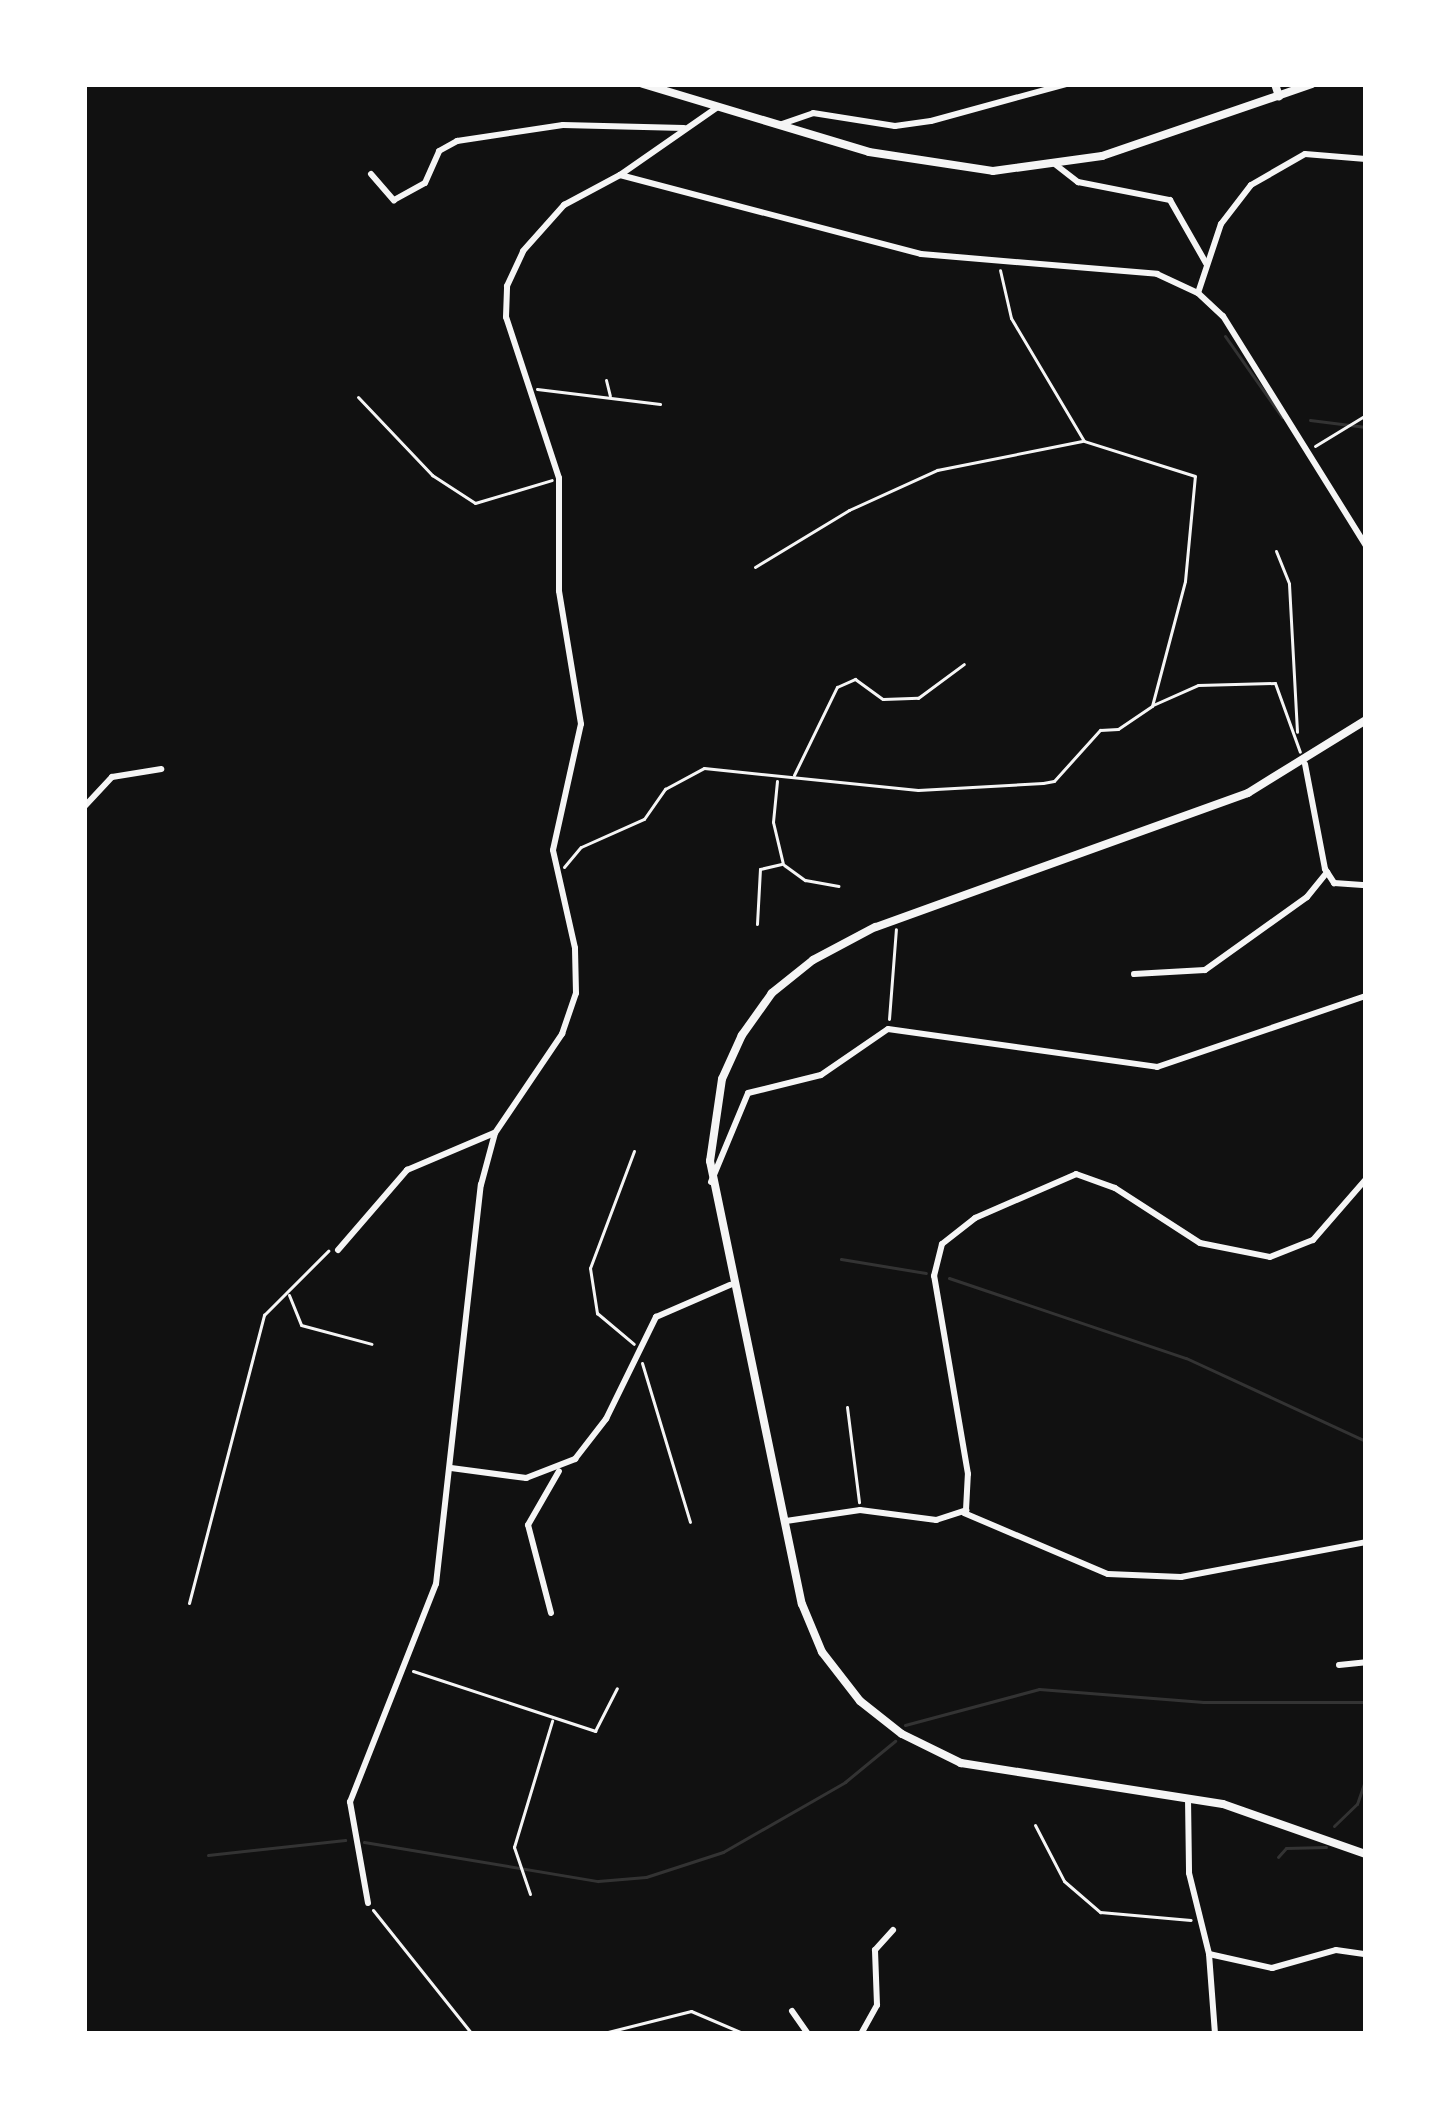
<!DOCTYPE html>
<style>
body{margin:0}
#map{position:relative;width:1450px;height:2118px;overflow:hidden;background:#111;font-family:"Roboto Condensed",sans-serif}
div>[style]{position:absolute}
.stream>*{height:3px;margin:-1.5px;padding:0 1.5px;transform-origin:1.5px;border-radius:1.5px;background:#333}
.path>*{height:3px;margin:-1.5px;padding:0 1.5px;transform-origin:1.5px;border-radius:1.5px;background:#f5f5f5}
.minor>*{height:6px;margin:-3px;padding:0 3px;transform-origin:3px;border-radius:3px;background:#f5f5f5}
.tertiary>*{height:8px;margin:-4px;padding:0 4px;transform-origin:4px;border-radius:4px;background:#f5f5f5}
.secondary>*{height:8px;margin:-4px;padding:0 4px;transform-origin:4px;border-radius:4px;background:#f5f5f5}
span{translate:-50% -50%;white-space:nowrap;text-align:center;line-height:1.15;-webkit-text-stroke:12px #fff;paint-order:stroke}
.frame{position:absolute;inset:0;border:87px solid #fff;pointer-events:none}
</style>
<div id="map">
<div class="stream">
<div style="left:1225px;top:336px;width:99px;rotate:54.9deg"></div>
<div style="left:1310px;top:420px;width:56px;rotate:7.1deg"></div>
<div style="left:841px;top:1259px;width:86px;rotate:9.4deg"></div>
<div style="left:949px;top:1278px;width:250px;rotate:18.7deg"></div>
<div style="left:1186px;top:1358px;width:198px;rotate:24.8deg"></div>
<div style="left:905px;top:1725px;width:139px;rotate:-15deg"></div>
<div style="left:1039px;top:1689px;width:165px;rotate:4.5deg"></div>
<div style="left:1203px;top:1702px;width:163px"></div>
<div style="left:1334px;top:1826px;width:32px;rotate:-44deg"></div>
<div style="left:1357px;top:1804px;width:28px;rotate:-71deg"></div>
<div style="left:364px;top:1842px;width:237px;rotate:9.5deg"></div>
<div style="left:598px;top:1881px;width:48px;rotate:-4.8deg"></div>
<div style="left:646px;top:1877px;width:81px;rotate:-18deg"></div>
<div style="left:723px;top:1852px;width:141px;rotate:-29.8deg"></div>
<div style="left:845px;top:1782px;width:65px;rotate:-39.4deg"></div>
<div style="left:208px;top:1855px;width:138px;rotate:-6.2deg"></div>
<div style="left:1278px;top:1857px;width:12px;rotate:-48deg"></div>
<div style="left:1286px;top:1848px;width:40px;rotate:-1.4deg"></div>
</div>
<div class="path">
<div style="left:606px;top:380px;width:16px;rotate:76deg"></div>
<div style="left:537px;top:389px;width:124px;rotate:7deg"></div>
<div style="left:358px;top:397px;width:108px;rotate:46.5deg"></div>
<div style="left:432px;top:475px;width:51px;rotate:33.1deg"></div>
<div style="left:475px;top:503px;width:80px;rotate:-16.6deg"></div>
<div style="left:1315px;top:446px;width:60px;rotate:-31.3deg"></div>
<div style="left:1276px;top:551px;width:35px;rotate:68deg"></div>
<div style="left:1289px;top:584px;width:148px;rotate:86.9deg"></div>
<div style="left:755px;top:567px;width:110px;rotate:-31.2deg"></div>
<div style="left:849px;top:510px;width:97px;rotate:-24.4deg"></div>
<div style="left:937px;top:470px;width:148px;rotate:-11.3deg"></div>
<div style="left:1153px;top:705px;width:49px;rotate:-24deg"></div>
<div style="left:1198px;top:685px;width:77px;rotate:-1.5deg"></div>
<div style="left:1275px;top:683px;width:73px;rotate:70.1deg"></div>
<div style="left:794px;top:775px;width:98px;rotate:-64deg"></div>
<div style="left:837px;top:687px;width:20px;rotate:-24deg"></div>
<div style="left:855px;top:679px;width:34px;rotate:36deg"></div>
<div style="left:883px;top:699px;width:35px;rotate:-2deg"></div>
<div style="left:918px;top:698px;width:57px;rotate:-36.5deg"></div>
<div style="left:777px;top:781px;width:41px;rotate:95.6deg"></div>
<div style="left:773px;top:822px;width:43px;rotate:76.6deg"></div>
<div style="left:784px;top:865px;width:26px;rotate:36deg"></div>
<div style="left:805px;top:880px;width:34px;rotate:10deg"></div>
<div style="left:564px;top:867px;width:26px;rotate:-50deg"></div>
<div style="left:581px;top:847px;width:69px;rotate:-24deg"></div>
<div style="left:644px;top:819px;width:37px;rotate:-55deg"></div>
<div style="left:665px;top:789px;width:44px;rotate:-28.3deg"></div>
<div style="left:704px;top:768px;width:215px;rotate:5.9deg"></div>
<div style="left:918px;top:790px;width:125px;rotate:-3.2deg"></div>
<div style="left:1043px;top:783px;width:11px;rotate:-10deg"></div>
<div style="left:1054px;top:781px;width:69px;rotate:-48deg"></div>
<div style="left:1100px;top:730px;width:18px;rotate:-3deg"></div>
<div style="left:1118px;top:729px;width:41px;rotate:-34.1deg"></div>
<div style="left:1152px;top:706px;width:129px;rotate:-75.2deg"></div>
<div style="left:1185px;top:581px;width:105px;rotate:-84.6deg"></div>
<div style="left:1195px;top:476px;width:116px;rotate:-162.5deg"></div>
<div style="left:1084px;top:441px;width:143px;rotate:-120.7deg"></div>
<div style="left:1011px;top:318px;width:49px;rotate:-102.9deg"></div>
<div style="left:757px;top:924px;width:55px;rotate:-86.9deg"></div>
<div style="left:760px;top:869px;width:22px;rotate:-13deg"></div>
<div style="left:889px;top:1019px;width:90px;rotate:-85.6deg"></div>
<div style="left:634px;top:1151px;width:125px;rotate:110.6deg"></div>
<div style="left:590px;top:1268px;width:46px;rotate:81.2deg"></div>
<div style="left:597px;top:1313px;width:48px;rotate:40deg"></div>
<div style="left:289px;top:1295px;width:32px;rotate:68deg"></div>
<div style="left:301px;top:1325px;width:73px;rotate:15deg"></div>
<div style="left:642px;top:1363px;width:166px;rotate:73.2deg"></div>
<div style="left:847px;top:1407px;width:96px;rotate:82.8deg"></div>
<div style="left:189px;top:1603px;width:298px;rotate:-75.4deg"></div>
<div style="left:264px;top:1315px;width:91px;rotate:-45deg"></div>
<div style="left:413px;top:1671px;width:192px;rotate:18.2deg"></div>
<div style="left:595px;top:1731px;width:48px;rotate:-62.9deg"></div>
<div style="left:1035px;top:1825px;width:63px;rotate:62.6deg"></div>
<div style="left:1064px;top:1881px;width:48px;rotate:40.7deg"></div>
<div style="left:1100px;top:1912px;width:91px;rotate:5deg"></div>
<div style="left:530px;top:1894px;width:50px;rotate:-108.8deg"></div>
<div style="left:514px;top:1847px;width:132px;rotate:-73.2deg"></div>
<div style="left:373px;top:1910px;width:159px;rotate:51.4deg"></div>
<div style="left:506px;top:2034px;width:11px"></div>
<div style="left:600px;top:2034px;width:94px;rotate:-14.2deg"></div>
<div style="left:691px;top:2011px;width:59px;rotate:23.1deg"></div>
</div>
<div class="minor">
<div style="left:779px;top:125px;width:36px;rotate:-19deg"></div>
<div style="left:813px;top:113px;width:83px;rotate:9deg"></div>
<div style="left:895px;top:126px;width:36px;rotate:-8deg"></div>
<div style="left:931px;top:121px;width:140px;rotate:-15.3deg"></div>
<div style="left:1056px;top:165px;width:28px;rotate:38deg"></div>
<div style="left:1078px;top:182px;width:94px;rotate:11.1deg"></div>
<div style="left:1170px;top:200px;width:73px;rotate:60.3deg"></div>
<div style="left:371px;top:174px;width:35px;rotate:49deg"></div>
<div style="left:394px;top:200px;width:35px;rotate:-29deg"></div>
<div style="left:425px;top:183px;width:35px;rotate:-66deg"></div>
<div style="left:439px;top:151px;width:21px;rotate:-29deg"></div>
<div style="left:457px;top:141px;width:107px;rotate:-8.6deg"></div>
<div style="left:563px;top:125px;width:121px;rotate:1.4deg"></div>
<div style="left:620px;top:175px;width:119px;rotate:-34.8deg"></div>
<div style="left:1198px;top:293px;width:73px;rotate:-71.6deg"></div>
<div style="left:1221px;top:224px;width:49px;rotate:-52.4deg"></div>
<div style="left:1251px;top:185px;width:62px;rotate:-29.9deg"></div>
<div style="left:1305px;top:154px;width:61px;rotate:4.7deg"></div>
<div style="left:1305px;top:764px;width:107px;rotate:79.2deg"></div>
<div style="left:1325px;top:869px;width:17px;rotate:57deg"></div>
<div style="left:1334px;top:883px;width:32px;rotate:4deg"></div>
<div style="left:84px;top:807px;width:41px;rotate:-47deg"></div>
<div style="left:112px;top:777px;width:50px;rotate:-9.3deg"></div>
<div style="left:1134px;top:974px;width:71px;rotate:-3.2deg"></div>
<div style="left:1205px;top:970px;width:125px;rotate:-35.6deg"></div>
<div style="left:1307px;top:897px;width:32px;rotate:-51deg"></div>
<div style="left:711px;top:1182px;width:96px;rotate:-67.4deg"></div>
<div style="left:748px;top:1093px;width:75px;rotate:-13.9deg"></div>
<div style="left:821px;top:1075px;width:81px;rotate:-34.5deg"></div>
<div style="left:888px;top:1029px;width:272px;rotate:8deg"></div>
<div style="left:1157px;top:1067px;width:221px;rotate:-18.8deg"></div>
<div style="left:338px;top:1250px;width:106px;rotate:-49.2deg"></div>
<div style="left:407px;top:1170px;width:95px;rotate:-23deg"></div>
<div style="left:451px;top:1468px;width:76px;rotate:7.6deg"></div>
<div style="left:526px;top:1478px;width:53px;rotate:-21.2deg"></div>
<div style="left:575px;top:1459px;width:51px;rotate:-52.2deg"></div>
<div style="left:606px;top:1419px;width:114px;rotate:-63.9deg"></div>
<div style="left:656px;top:1317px;width:81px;rotate:-23.4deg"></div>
<div style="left:964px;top:1513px;width:156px;rotate:23deg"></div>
<div style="left:1108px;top:1574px;width:73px;rotate:2.4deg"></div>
<div style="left:1181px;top:1577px;width:188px;rotate:-10.7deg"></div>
<div style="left:786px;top:1521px;width:75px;rotate:-8.5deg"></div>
<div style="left:860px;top:1510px;width:77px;rotate:7.5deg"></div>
<div style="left:936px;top:1520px;width:32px;rotate:-18deg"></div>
<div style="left:966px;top:1510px;width:36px;rotate:-87deg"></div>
<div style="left:968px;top:1474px;width:201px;rotate:-99.7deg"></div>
<div style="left:934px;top:1276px;width:33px;rotate:-76deg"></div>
<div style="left:942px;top:1244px;width:42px;rotate:-38.2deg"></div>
<div style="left:975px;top:1218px;width:110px;rotate:-23.5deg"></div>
<div style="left:1076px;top:1174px;width:41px;rotate:19.7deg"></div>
<div style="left:1115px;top:1188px;width:101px;rotate:32.9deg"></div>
<div style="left:1200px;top:1243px;width:71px;rotate:11.3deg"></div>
<div style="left:1270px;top:1257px;width:46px;rotate:-21.6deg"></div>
<div style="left:1313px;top:1240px;width:81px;rotate:-49deg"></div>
<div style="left:551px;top:1613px;width:91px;rotate:-104.6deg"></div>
<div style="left:528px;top:1525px;width:62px;rotate:-60.1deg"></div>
<div style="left:1339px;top:1665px;width:27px;rotate:-6deg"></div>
<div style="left:1188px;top:1798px;width:75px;rotate:89.2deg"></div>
<div style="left:1189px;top:1873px;width:83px;rotate:76.1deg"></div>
<div style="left:1209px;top:1954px;width:80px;rotate:85.7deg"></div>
<div style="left:368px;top:1903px;width:103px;rotate:-100.1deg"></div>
<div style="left:350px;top:1802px;width:234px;rotate:-68.5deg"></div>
<div style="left:436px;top:1584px;width:402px;rotate:-83.6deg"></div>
<div style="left:481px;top:1185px;width:54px;rotate:-74.9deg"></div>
<div style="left:495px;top:1133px;width:120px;rotate:-55.9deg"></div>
<div style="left:562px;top:1034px;width:43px;rotate:-71.1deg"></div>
<div style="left:576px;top:993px;width:45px;rotate:-91.3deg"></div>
<div style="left:575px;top:948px;width:100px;rotate:-102.7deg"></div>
<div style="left:553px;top:850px;width:129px;rotate:-77.5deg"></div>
<div style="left:581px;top:724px;width:135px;rotate:-99.4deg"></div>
<div style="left:559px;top:591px;width:113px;rotate:-90deg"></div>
<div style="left:559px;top:478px;width:169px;rotate:-108.2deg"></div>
<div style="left:506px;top:317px;width:31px;rotate:-88deg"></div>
<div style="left:507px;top:286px;width:38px;rotate:-65deg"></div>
<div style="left:523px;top:251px;width:62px;rotate:-48.3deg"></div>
<div style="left:564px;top:205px;width:64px;rotate:-28.2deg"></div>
<div style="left:620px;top:175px;width:311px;rotate:14.7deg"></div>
<div style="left:921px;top:254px;width:237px;rotate:4.8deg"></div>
<div style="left:1157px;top:274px;width:45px;rotate:24.9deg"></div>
<div style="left:1198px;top:293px;width:34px;rotate:43deg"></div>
<div style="left:1223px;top:316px;width:271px;rotate:58.1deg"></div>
<div style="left:1209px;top:1954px;width:65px;rotate:12.5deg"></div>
<div style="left:1272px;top:1968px;width:66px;rotate:-15.7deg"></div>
<div style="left:1336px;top:1950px;width:30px;rotate:8deg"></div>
<div style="left:792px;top:2011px;width:28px;rotate:55deg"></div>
<div style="left:861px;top:2034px;width:33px;rotate:-61deg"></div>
<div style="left:877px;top:2005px;width:55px;rotate:-92.1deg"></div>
<div style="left:875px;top:1950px;width:27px;rotate:-48deg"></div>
</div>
<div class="tertiary">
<div style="left:1275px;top:84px;width:13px;rotate:72deg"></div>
<div style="left:1366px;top:720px;width:139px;rotate:148.3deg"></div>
<div style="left:1248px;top:793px;width:396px;rotate:160.2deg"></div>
<div style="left:875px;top:927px;width:70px;rotate:152deg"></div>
<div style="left:813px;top:960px;width:53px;rotate:141.2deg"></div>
<div style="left:772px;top:993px;width:52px;rotate:125.5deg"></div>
<div style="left:742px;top:1035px;width:48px;rotate:114.4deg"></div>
<div style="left:722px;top:1079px;width:83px;rotate:98.3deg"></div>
<div style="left:710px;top:1161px;width:452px;rotate:78.3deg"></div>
<div style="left:802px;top:1604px;width:52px;rotate:67.4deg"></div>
<div style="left:822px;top:1652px;width:62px;rotate:52.2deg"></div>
<div style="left:860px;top:1701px;width:53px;rotate:38.2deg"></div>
<div style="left:902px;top:1734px;width:66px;rotate:26.2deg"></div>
<div style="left:961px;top:1763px;width:265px;rotate:8.9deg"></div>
<div style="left:1223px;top:1804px;width:151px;rotate:19.3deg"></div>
</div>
<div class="secondary">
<div style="left:643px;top:84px;width:236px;rotate:16.7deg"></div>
<div style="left:869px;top:152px;width:125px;rotate:8.7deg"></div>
<div style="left:993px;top:171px;width:110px;rotate:-7.8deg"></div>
<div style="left:1102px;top:156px;width:222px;rotate:-18.9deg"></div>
</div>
<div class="frame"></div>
</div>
